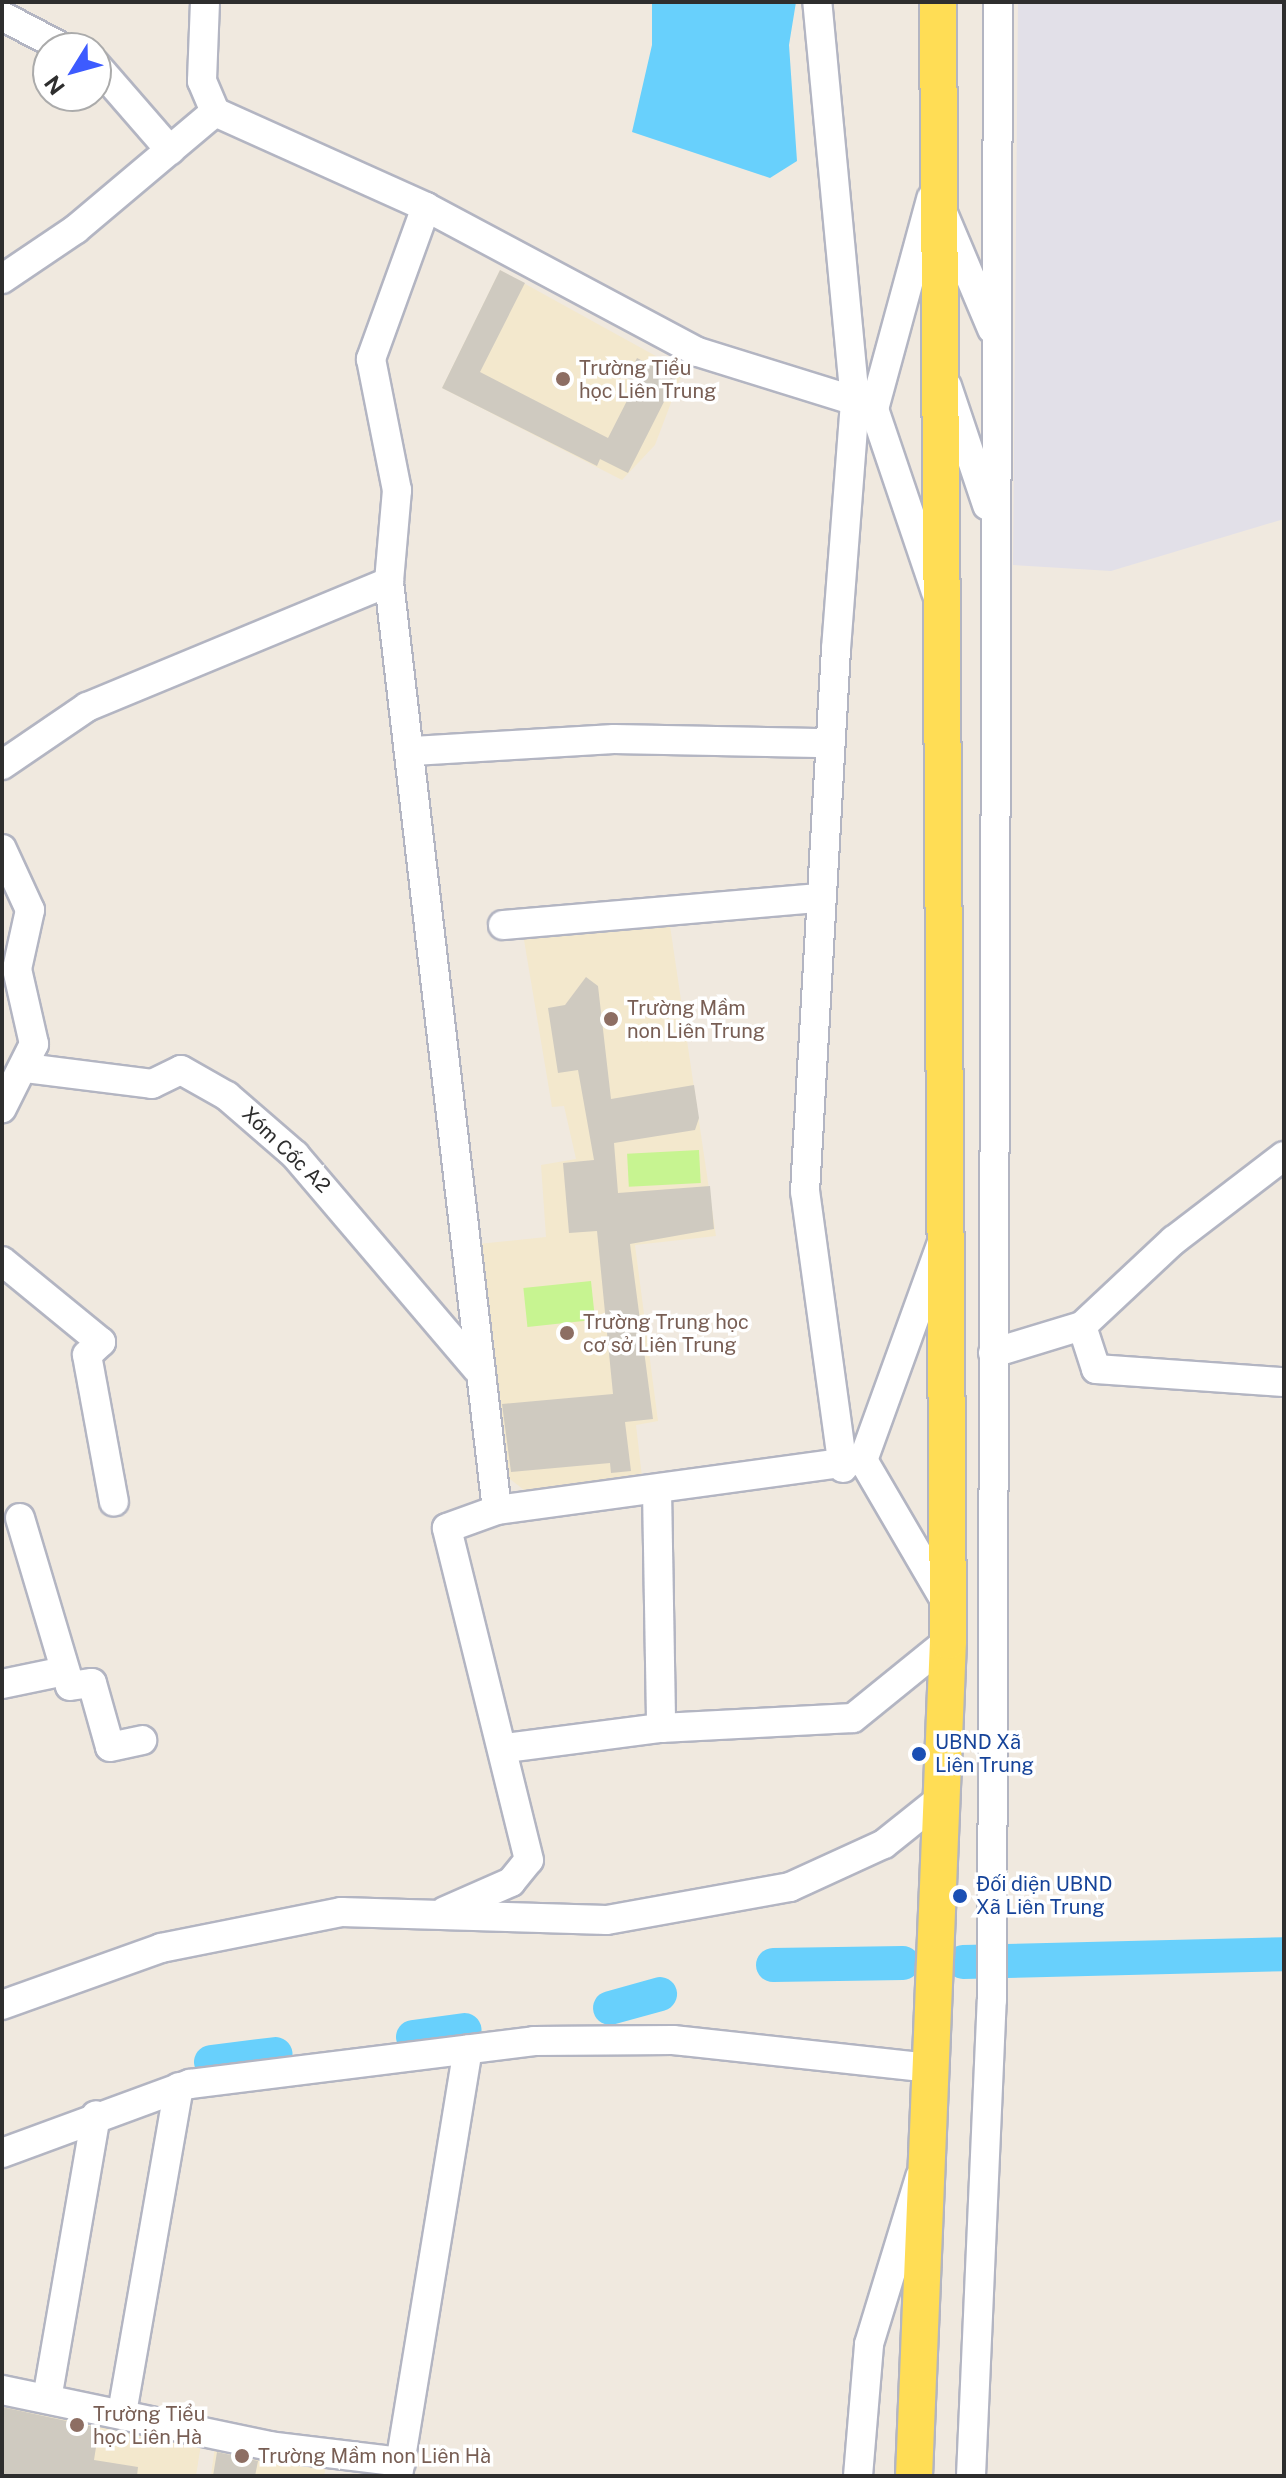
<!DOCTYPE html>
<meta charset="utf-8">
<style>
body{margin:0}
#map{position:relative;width:1286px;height:2478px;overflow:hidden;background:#f0e9df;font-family:"Public Sans",sans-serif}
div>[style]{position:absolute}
.industrial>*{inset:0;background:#e2e0e8}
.education>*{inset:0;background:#f3e8cd}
.pitch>*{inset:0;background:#c7f491;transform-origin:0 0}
.water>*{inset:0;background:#68d0fc}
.river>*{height:34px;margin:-17px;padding:0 17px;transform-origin:17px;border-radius:17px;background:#68d0fc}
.building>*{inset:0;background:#cfcac0}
.roads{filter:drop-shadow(2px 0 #b3b5c2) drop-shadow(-2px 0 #b3b5c2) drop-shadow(0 2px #b3b5c2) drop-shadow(0 -2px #b3b5c2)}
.minor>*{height:28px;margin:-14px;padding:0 14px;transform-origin:14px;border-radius:14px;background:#fff}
.major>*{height:36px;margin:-18px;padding:0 18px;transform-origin:18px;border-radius:18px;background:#fd5}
.dots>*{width:22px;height:22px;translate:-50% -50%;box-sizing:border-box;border:4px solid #fff;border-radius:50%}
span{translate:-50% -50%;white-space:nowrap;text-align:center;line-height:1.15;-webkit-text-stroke:7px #fff;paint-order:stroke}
.education-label{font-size:20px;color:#785e54}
.left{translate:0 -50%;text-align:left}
.street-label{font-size:20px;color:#2e2e2e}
.transit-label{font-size:20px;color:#164399}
.frame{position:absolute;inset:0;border:4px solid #2e2e2e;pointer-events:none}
.north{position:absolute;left:32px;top:32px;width:80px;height:80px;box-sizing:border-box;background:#fff;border:2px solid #ababab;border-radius:50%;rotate:233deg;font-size:22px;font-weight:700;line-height:32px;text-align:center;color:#2e2e2e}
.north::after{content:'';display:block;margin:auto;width:28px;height:36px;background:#3d5bff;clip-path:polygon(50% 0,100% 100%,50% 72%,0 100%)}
</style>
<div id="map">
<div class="industrial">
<div style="clip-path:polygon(1018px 2px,1284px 2px,1284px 519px,1111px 571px,1013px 565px)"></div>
</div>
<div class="education">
<div style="clip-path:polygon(500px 270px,683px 371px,655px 445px,622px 480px,442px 388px)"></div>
<div style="clip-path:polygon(669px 919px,716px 1236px,635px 1245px,658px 1421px,636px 1425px,642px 1477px,524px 1490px,506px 1476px,478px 1244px,546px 1237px,541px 1165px,576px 1159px,564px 1106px,552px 1107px,523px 934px)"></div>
<div style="clip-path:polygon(2px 2395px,202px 2437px,196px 2476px,2px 2476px)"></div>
<div style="clip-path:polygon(215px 2446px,326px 2466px,324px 2476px,211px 2476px)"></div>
</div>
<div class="pitch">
<div style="left:699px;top:1150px;width:33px;height:72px;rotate:87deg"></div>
<div style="left:591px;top:1281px;width:39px;height:68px;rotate:84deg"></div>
</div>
<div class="water">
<div style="clip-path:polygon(652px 2px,796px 2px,789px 45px,797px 161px,770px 178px,632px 132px,652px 45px)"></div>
</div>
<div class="river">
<div style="left:963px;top:1962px;width:321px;rotate:-1.4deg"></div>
<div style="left:773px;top:1965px;width:130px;rotate:-0.9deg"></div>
<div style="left:610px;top:2008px;width:52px;rotate:-15.6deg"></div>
<div style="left:413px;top:2037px;width:52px;rotate:-7.7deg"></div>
<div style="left:211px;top:2062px;width:65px;rotate:-7deg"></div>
</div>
<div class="building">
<div style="clip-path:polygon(500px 270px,525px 283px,480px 372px,608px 438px,636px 383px,627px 378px,637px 358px,676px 378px,628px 473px,600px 459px,597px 466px,442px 388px)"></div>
<div style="clip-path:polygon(586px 977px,598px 986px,611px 1099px,694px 1085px,699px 1118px,695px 1130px,614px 1143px,618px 1193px,710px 1186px,714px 1229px,630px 1244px,653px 1419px,625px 1422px,631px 1471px,611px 1473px,610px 1463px,511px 1472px,502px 1404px,613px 1394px,597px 1231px,569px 1233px,563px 1163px,594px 1160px,578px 1070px,558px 1073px,548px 1008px,565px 1005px)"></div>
<div style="clip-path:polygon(2px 2407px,99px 2428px,94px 2460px,138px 2467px,137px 2476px,2px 2475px)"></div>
<div style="clip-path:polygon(217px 2452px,258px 2461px,255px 2476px,213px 2476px)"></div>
</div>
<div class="roads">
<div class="minor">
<div style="left:205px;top:2px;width:79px;rotate:92.2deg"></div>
<div style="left:202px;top:81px;width:34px;rotate:67deg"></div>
<div style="left:215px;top:112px;width:231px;rotate:24.2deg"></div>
<div style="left:426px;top:207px;width:308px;rotate:28.1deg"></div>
<div style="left:698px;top:352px;width:164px;rotate:17.3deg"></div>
<div style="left:855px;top:401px;width:401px;rotate:-95.4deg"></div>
<div style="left:2px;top:16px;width:69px;rotate:27.7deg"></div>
<div style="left:96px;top:65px;width:113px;rotate:49deg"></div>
<div style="left:426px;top:207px;width:162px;rotate:109.9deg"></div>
<div style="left:371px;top:359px;width:134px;rotate:78.8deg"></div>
<div style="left:397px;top:490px;width:92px;rotate:95deg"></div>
<div style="left:389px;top:582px;width:934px;rotate:83.36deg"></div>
<div style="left:497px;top:1510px;width:369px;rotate:-7.8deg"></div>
<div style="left:943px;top:213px;width:126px;rotate:67.1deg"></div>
<div style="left:2px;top:279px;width:89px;rotate:-34deg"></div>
<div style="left:76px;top:229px;width:182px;rotate:-40.1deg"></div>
<div style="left:947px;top:386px;width:126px;rotate:71.4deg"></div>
<div style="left:874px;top:409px;width:193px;rotate:71.3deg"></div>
<div style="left:413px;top:751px;width:201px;rotate:-3.4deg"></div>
<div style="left:614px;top:739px;width:216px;rotate:1.1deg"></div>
<div style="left:2px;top:765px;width:103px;rotate:-34.3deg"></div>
<div style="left:87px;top:707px;width:327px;rotate:-22.5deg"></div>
<div style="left:2px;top:849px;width:67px;rotate:65.3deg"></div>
<div style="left:30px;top:910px;width:60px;rotate:102.4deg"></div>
<div style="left:17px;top:969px;width:77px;rotate:77.2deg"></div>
<div style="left:34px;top:1044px;width:72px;rotate:116.6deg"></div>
<div style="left:503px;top:925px;width:318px;rotate:-4.9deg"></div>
<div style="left:26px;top:1068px;width:127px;rotate:7.2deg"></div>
<div style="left:152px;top:1084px;width:32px;rotate:-26deg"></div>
<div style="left:181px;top:1070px;width:53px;rotate:29.5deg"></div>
<div style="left:227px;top:1096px;width:90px;rotate:40.9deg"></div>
<div style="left:295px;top:1155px;width:281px;rotate:49.6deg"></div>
<div style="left:941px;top:1245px;width:229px;rotate:109.9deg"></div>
<div style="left:863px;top:1460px;width:164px;rotate:59.7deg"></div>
<div style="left:2px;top:1261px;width:128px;rotate:39.3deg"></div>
<div style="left:101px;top:1342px;width:19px;rotate:137deg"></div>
<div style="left:87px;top:1355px;width:149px;rotate:79.6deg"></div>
<div style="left:1082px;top:1326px;width:45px;rotate:72deg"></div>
<div style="left:1096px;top:1369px;width:188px;rotate:4deg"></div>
<div style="left:993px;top:1353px;width:93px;rotate:-16.9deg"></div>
<div style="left:1082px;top:1326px;width:126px;rotate:-43.1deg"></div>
<div style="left:1174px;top:1240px;width:138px;rotate:-37.4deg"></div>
<div style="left:843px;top:1468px;width:279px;rotate:-97.8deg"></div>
<div style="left:805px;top:1192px;width:544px;rotate:-86.73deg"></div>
<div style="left:836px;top:649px;width:249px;rotate:-85.6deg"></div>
<div style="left:855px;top:401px;width:21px;rotate:23deg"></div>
<div style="left:874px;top:409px;width:218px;rotate:-74.8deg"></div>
<div style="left:657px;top:1490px;width:238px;rotate:89deg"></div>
<div style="left:20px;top:1518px;width:175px;rotate:73.4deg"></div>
<div style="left:70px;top:1686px;width:22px;rotate:-8deg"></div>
<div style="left:92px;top:1683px;width:66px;rotate:74.3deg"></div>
<div style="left:110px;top:1747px;width:33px;rotate:-12deg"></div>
<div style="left:2px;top:1684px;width:64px;rotate:-11.7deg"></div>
<div style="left:506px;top:1748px;width:156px;rotate:-7.4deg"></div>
<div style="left:661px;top:1728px;width:192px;rotate:-3deg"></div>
<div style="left:853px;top:1718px;width:122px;rotate:-39deg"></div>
<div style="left:445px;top:1911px;width:72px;rotate:-23.7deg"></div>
<div style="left:511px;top:1882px;width:28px;rotate:-51deg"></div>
<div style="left:529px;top:1860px;width:342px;rotate:-103.9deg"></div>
<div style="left:447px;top:1528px;width:53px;rotate:-19.8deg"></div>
<div style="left:2px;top:2005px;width:169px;rotate:-19.7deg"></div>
<div style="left:161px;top:1948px;width:184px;rotate:-11.3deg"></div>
<div style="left:341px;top:1912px;width:266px;rotate:1.7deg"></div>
<div style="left:607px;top:1920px;width:186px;rotate:-10.2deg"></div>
<div style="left:790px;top:1887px;width:103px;rotate:-24.6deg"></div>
<div style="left:884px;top:1844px;width:77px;rotate:-38.7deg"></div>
<div style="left:2px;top:2153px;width:200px;rotate:-20.2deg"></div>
<div style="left:190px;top:2084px;width:347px;rotate:-7.1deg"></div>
<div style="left:534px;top:2041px;width:139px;rotate:-0.4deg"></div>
<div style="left:673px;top:2040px;width:260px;rotate:6.2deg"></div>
<div style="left:2px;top:2390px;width:273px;rotate:11.8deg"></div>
<div style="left:269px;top:2446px;width:133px;rotate:6.9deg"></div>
<div style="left:47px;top:2399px;width:288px;rotate:-80.2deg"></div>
<div style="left:122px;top:2413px;width:331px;rotate:-80.1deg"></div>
<div style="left:398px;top:2476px;width:432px;rotate:-80.7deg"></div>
<div style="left:858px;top:2476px;width:132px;rotate:-85.2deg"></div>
<div style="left:869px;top:2344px;width:175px;rotate:-73deg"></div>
<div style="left:971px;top:2476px;width:476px;rotate:-87.5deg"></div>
<div style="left:992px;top:2000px;width:1998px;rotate:-89.83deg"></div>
</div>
<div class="major">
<div style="left:914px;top:2476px;width:836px;rotate:-87.67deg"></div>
<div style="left:948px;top:1641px;width:1639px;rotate:-90.35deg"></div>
</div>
</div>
<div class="dots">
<div style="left:563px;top:379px;background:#8d6e63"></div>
<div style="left:611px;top:1019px;background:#8d6e63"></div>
<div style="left:567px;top:1333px;background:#8d6e63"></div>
<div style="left:919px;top:1754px;background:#1a4fb4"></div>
<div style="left:960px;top:1896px;background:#1a4fb4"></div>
<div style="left:77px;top:2425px;background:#8d6e63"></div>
<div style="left:242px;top:2456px;background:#8d6e63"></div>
</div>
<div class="education-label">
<span class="left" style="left:579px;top:380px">Trường Tiểu<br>học Liên Trung</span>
<span class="left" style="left:627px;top:1020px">Trường Mầm<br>non Liên Trung</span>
<span class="left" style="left:583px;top:1334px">Trường Trung học<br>cơ sở Liên Trung</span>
<span class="left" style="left:93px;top:2426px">Trường Tiểu<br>học Liên Hà</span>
<span class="left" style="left:258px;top:2456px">Trường Mầm non Liên Hà</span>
</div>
<div class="street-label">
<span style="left:286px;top:1150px;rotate:44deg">Xóm Cốc A2</span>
</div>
<div class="transit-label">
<span class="left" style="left:935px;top:1754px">UBND Xã<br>Liên Trung</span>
<span class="left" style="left:976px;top:1896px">Đối diện UBND<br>Xã Liên Trung</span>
</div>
<div class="frame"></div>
<div class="north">N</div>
</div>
